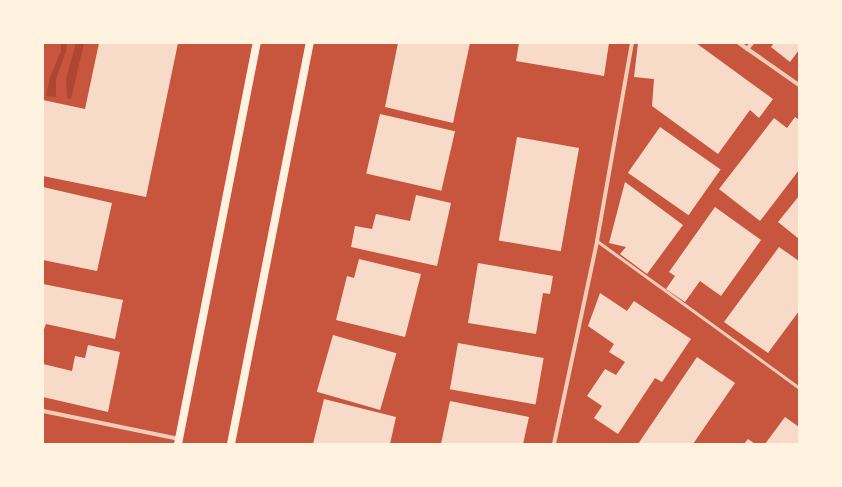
<!DOCTYPE html>
<style>
body{margin:0}
#map{position:relative;width:842px;height:487px;overflow:hidden;background:#c8553d;font-family:Commissioner,sans-serif}
div>[style]{position:absolute}
.green>*{inset:0;background:#ae4732}
.building>*{inset:0;background:#f7dbc8;transform-origin:0 0}
.service>*{height:3px;margin:-1.5px;padding:0 1.5px;transform-origin:1.5px;border-radius:1.5px;background:#f1ccb7}
.minor>*{height:4px;margin:-2px;padding:0 2px;transform-origin:2px;border-radius:2px;background:#f1ccb7}
.secondary>*{height:8px;margin:-4px;padding:0 4px;transform-origin:4px;border-radius:4px;background:#fff3e0}
span{translate:-50% -50%;white-space:nowrap;text-align:center;line-height:1.15;-webkit-text-stroke:3px #fff3e0;paint-order:stroke}
.frame{position:absolute;inset:0;border:44px solid #fff3e0;pointer-events:none}
</style>
<div id="map">
<div class="green">
<div style="clip-path:polygon(61px 43px,67px 43px,66px 51px,56px 79px,56px 97px,46px 96px,50px 77px,61px 51px)"></div>
<div style="clip-path:polygon(76px 43px,84px 43px,71px 99px,67px 98px,66px 79px)"></div>
</div>
<div class="building">
<div style="clip-path:polygon(99px 43px,178px 43px,146px 197px,43px 176px,43px 100px,85px 109px)"></div>
<div style="clip-path:polygon(398px 43px,470px 43px,453px 123px,385px 107px)"></div>
<div style="clip-path:polygon(519px 43px,609px 43px,604px 76px,516px 61px)"></div>
<div style="clip-path:polygon(638px 43px,696px 43px,773px 99px,759px 118px,750px 110px,718px 154px,652px 106px,654px 79px,634px 77px)"></div>
<div style="clip-path:polygon(774px 43px,799px 43px,799px 50px,790px 62px,771px 47px)"></div>
<div style="left:380px;top:114px;width:77px;height:61px;rotate:13deg"></div>
<div style="clip-path:polygon(795px 117px,799px 120px,799px 170px,760px 221px,719px 189px,774px 118px,787px 128px)"></div>
<div style="left:660px;top:127px;width:74px;height:56px;rotate:35deg"></div>
<div style="left:517px;top:137px;width:63px;height:105px;rotate:10deg"></div>
<div style="clip-path:polygon(625px 182px,683px 225px,647px 274px,620px 254px,626px 247px,609px 243px)"></div>
<div style="clip-path:polygon(43px 187px,112px 203px,97px 271px,43px 260px)"></div>
<div style="clip-path:polygon(416px 195px,451px 203px,437px 266px,351px 247px,355px 226px,372px 229px,376px 214px,410px 221px)"></div>
<div style="clip-path:polygon(799px 196px,799px 239px,778px 222px)"></div>
<div style="clip-path:polygon(715px 207px,761px 240px,721px 296px,700px 281px,685px 302px,666px 289px,675px 276px,669px 272px)"></div>
<div style="clip-path:polygon(779px 247px,799px 261px,799px 311px,768px 353px,724px 322px)"></div>
<div style="clip-path:polygon(359px 259px,421px 274px,405px 337px,336px 320px,347px 276px,354px 278px)"></div>
<div style="clip-path:polygon(478px 263px,553px 276px,550px 294px,543px 293px,536px 334px,468px 323px)"></div>
<div style="clip-path:polygon(43px 284px,123px 300px,115px 339px,46px 324px,43px 332px)"></div>
<div style="clip-path:polygon(600px 293px,627px 311px,634px 301px,691px 339px,662px 382px,655px 378px,618px 434px,594px 418px,602px 406px,587px 396px,605px 369px,616px 375px,625px 362px,609px 352px,614px 344px,588px 326px)"></div>
<div style="left:333px;top:335px;width:66px;height:59px;rotate:16deg"></div>
<div style="left:458px;top:343px;width:87px;height:47px;rotate:10deg"></div>
<div style="clip-path:polygon(88px 345px,120px 352px,108px 412px,43px 397px,43px 364px,72px 371px,75px 356px,85px 358px)"></div>
<div style="clip-path:polygon(697px 357px,735px 383px,693px 444px,638px 444px)"></div>
<div style="clip-path:polygon(324px 399px,396px 417px,390px 444px,313px 444px)"></div>
<div style="clip-path:polygon(450px 401px,529px 417px,523px 444px,441px 444px)"></div>
<div style="clip-path:polygon(785px 417px,799px 427px,799px 444px,765px 444px)"></div>
<div style="clip-path:polygon(748px 439px,755px 444px,744px 444px)"></div>
</div>
<div class="service">
<div style="left:597px;top:241px;width:250px;rotate:36deg"></div>
</div>
<div class="minor">
<div style="left:739px;top:43px;width:73px;rotate:35deg"></div>
<div style="left:747px;top:49px;width:8px;rotate:-50deg"></div>
<div style="left:43px;top:411px;width:139px;rotate:11.6deg"></div>
<div style="left:554px;top:444px;width:208px;rotate:-78deg"></div>
<div style="left:597px;top:241px;width:201px;rotate:-80deg"></div>
</div>
<div class="secondary">
<div style="left:178px;top:444px;width:409px;rotate:-78.9deg"></div>
<div style="left:231px;top:444px;width:409px;rotate:-78.9deg"></div>
</div>
<div class="frame"></div>
</div>
